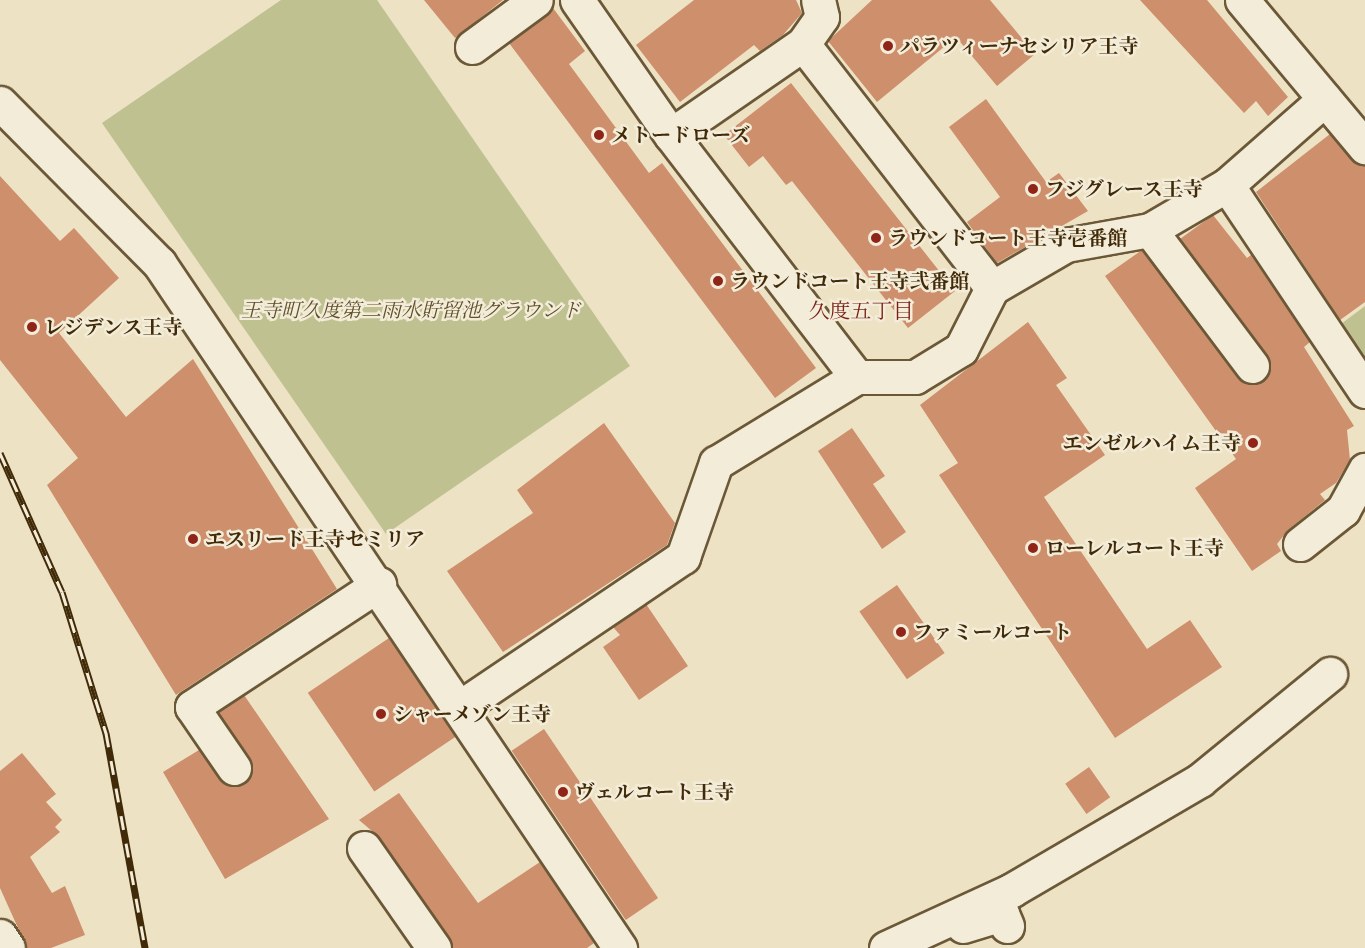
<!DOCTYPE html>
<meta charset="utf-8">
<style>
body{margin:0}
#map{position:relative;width:1365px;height:948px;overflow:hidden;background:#ede2c4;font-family:Cardo,"Noto Serif JP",serif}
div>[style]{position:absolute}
.green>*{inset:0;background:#bfc190}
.building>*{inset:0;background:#ce8f6c;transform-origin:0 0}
.roads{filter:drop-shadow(2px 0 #6b5837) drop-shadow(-2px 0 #6b5837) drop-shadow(0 2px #6b5837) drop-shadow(0 -2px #6b5837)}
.minor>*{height:33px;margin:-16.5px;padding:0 16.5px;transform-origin:16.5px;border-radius:16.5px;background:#f3ecd9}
.rail>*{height:7px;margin-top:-3.5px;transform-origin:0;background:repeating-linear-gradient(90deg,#f3ecd9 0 14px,#402a08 0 28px);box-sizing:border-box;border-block:2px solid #402a08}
.dots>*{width:16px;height:16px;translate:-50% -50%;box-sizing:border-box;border:3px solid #f3ecd9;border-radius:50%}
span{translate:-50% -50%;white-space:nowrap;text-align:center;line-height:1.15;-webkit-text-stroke:5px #f3ecd9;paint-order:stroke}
.poi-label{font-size:20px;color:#402a08;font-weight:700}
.left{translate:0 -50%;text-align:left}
.right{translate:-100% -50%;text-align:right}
.park-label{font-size:20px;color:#60502a;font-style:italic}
.neighbourhood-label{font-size:21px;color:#7a1f14}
</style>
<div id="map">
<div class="green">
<div style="clip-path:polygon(281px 0,377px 0,630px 366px,386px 534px,102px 123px)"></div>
<div style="clip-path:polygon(1365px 306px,1365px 361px,1341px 324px)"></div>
</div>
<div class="building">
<div style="clip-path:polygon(424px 0,503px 0,455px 38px)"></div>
<div style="clip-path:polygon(694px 0,796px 0,802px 13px,783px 35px,760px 51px,754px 45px,680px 102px,636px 45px)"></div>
<div style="clip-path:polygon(872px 0,990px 0,1035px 54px,997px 86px,956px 37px,877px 102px,828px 41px)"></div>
<div style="clip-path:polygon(1140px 0,1207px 0,1288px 97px,1268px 116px,1256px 101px,1244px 113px)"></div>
<div style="clip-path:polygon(553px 8px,585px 51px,569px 64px,649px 173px,662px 163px,816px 368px,775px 398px,509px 43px)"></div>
<div style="clip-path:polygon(791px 83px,955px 291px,908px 328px,792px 181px,786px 185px,763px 156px,749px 167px,724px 135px)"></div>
<div style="clip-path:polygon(986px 99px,1046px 182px,1059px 173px,1088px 211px,997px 263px,967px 222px,1000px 197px,949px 127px)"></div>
<div style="clip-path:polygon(1330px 134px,1351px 159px,1365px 165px,1365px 302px,1340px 320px,1256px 192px)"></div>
<div style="clip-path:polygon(0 176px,60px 241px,74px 228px,119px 278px,59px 333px,126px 417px,193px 359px,337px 589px,176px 695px,47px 485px,78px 458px,0 360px)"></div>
<div style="clip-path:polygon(1213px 215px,1247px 258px,1251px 255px,1310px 342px,1304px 347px,1354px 426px,1347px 430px,1350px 460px,1336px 483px,1320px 494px,1325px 500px,1288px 530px,1277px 544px,1281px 551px,1252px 571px,1195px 488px,1236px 459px,1105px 276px,1142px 250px,1237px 377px,1245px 383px,1263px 381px,1269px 373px,1267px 355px,1180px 239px)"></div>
<div style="clip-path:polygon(1028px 322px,1067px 378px,1056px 385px,1105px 455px,1044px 497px,1147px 649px,1190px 620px,1222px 667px,1115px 738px,939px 475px,958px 463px,920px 405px)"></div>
<div style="clip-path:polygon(604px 423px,675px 523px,667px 545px,503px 652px,447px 571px,533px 513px,517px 490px)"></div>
<div style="clip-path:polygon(852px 428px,885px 476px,873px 484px,906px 532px,882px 549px,818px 451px)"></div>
<div style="left:897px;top:585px;width:83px;height:46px;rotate:55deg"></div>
<div style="clip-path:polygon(646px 604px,688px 666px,639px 700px,603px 647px,620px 635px,613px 627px)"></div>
<div style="left:389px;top:638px;width:119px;height:98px;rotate:56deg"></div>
<div style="clip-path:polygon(244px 695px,329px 819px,225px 879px,163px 772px,199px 750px,225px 785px,245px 783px,251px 776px,250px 758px,218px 712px)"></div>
<div style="left:544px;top:729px;width:204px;height:39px;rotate:56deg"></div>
<div style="clip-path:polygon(22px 753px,56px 794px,46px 802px,62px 820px,55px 827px,60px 832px,30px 857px,52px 893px,65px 886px,85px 935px,51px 948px,27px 948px,0 888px,0 771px)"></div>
<div style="left:1089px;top:767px;width:37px;height:29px;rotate:55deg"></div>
<div style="clip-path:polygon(399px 793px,478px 903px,540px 862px,594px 943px,587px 948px,452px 948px,379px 837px,359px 820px)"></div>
</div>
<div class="roads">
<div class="minor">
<div style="left:577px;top:0;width:165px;rotate:55.2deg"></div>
<div style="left:671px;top:135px;width:305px;rotate:52.5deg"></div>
<div style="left:1242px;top:0;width:192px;rotate:50.1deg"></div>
<div style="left:803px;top:44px;width:309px;rotate:52.2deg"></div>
<div style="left:472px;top:47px;width:79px;rotate:-36.3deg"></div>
<div style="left:0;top:103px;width:226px;rotate:45.2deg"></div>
<div style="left:159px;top:263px;width:826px;rotate:56.06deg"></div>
<div style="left:671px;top:135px;width:160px;rotate:-34.6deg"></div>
<div style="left:803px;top:44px;width:33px;rotate:-55deg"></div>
<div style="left:822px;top:17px;width:17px;rotate:-103deg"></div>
<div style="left:1227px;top:185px;width:248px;rotate:56.2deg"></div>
<div style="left:1150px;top:230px;width:170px;rotate:53.1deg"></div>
<div style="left:1300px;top:544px;width:55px;rotate:-38.3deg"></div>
<div style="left:1343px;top:510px;width:46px;rotate:-61.2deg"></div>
<div style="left:462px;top:706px;width:267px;rotate:-34deg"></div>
<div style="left:683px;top:557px;width:100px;rotate:-70.7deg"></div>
<div style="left:716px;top:463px;width:165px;rotate:-31.4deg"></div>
<div style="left:857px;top:377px;width:58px"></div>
<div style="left:915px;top:377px;width:54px;rotate:-31.3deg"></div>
<div style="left:961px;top:349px;width:68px;rotate:-63.1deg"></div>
<div style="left:992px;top:288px;width:86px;rotate:-30.2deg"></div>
<div style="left:1066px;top:245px;width:85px;rotate:-10.1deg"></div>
<div style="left:1150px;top:230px;width:89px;rotate:-30.3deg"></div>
<div style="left:1227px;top:185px;width:130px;rotate:-41.3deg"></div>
<div style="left:234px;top:768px;width:74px;rotate:-124.5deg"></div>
<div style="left:192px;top:707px;width:224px;rotate:-33.3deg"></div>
<div style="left:364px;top:848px;width:122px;rotate:55deg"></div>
<div style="left:963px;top:926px;width:41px;rotate:-17.1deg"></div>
<div style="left:1002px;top:914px;width:13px;rotate:67deg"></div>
<div style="left:0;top:936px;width:14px;rotate:56deg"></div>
<div style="left:886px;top:948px;width:139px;rotate:-24.7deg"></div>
<div style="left:1012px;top:890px;width:218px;rotate:-30.3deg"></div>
<div style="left:1200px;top:780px;width:168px;rotate:-39.2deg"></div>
</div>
</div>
<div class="rail">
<div style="left:0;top:453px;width:152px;rotate:66deg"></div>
<div style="left:62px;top:592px;width:148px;rotate:72.7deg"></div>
<div style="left:106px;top:733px;width:219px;rotate:79.7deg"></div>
</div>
<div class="dots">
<div style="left:888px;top:46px;background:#8f2418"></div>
<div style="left:599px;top:135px;background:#8f2418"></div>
<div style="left:1033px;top:189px;background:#8f2418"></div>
<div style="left:876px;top:238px;background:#8f2418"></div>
<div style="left:718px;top:281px;background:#8f2418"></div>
<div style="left:32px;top:327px;background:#8f2418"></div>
<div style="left:1253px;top:443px;background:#8f2418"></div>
<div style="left:193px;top:539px;background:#8f2418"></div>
<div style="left:1033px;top:548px;background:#8f2418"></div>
<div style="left:901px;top:632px;background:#8f2418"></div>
<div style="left:381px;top:714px;background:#8f2418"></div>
<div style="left:563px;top:792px;background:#8f2418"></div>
</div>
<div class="poi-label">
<span class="left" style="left:900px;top:46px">パラツィーナセシリア王寺</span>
<span class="left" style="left:611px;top:135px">メトードローズ</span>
<span class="left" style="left:1045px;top:189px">フジグレース王寺</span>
<span class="left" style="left:888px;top:238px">ラウンドコート王寺壱番館</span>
<span class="left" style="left:730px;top:281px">ラウンドコート王寺弐番館</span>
<span class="left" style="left:44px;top:327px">レジデンス王寺</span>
<span class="right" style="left:1241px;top:443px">エンゼルハイム王寺</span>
<span class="left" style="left:205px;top:539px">エスリード王寺セミリア</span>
<span class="left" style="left:1045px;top:548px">ローレルコート王寺</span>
<span class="left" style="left:913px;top:632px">ファミールコート</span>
<span class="left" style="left:393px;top:714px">シャーメゾン王寺</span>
<span class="left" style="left:575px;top:792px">ヴェルコート王寺</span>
</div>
<div class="park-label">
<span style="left:411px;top:310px">王寺町久度第二雨水貯留池グラウンド</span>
</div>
<div class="neighbourhood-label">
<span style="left:861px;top:312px">久度五丁目</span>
</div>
</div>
